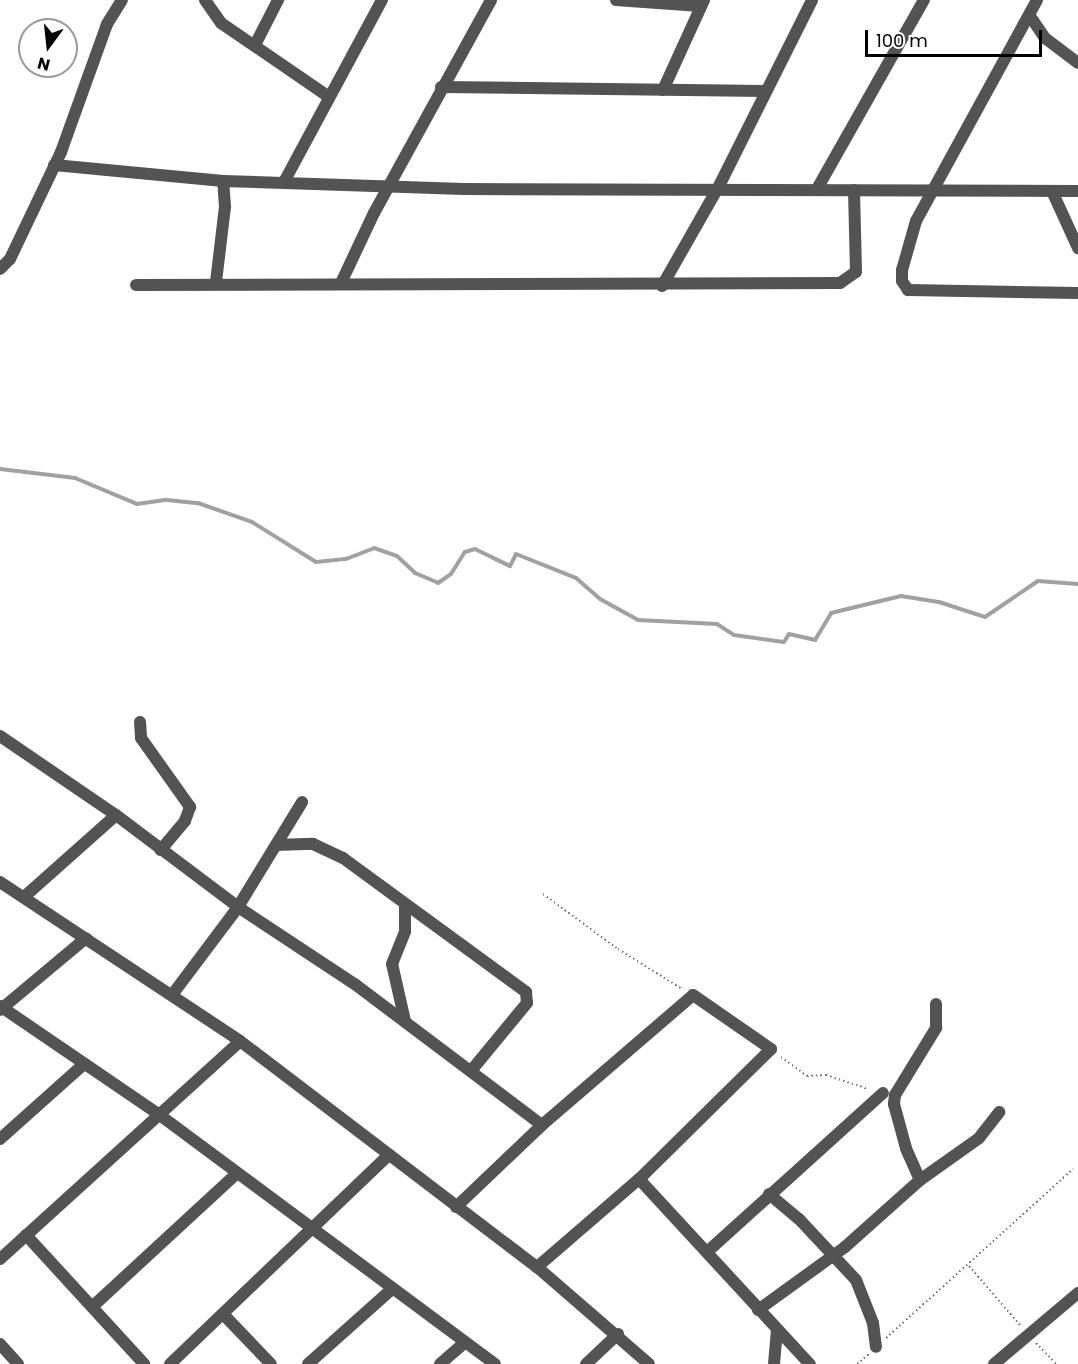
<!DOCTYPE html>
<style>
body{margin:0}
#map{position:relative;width:1078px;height:1364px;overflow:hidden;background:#fff;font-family:Poppins,sans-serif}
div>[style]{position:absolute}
.stream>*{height:4px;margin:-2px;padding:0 2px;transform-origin:2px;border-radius:2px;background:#a1a1a1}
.path>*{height:2px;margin-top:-1px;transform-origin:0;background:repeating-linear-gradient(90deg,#757575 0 1.5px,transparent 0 4.5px)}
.street>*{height:12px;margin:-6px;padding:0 6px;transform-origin:6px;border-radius:6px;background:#535353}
span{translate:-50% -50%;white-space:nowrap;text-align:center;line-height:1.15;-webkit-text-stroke:4.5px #fff;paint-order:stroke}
.north{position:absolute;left:18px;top:18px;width:60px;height:60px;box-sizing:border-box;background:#fff;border:2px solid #999;border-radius:50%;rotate:195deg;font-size:16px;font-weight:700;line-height:24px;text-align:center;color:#000}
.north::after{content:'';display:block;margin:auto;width:21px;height:27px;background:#000;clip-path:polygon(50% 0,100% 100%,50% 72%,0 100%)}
.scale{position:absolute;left:865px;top:30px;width:177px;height:27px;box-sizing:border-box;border:3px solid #000;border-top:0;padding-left:8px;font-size:18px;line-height:21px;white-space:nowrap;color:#000;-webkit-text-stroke:4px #fff;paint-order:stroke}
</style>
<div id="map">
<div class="stream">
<div style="left:0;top:469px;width:76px;rotate:6.8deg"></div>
<div style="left:75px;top:478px;width:67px;rotate:22.8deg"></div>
<div style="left:137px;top:504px;width:30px;rotate:-8deg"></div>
<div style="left:167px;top:500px;width:31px;rotate:6deg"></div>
<div style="left:198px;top:503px;width:57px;rotate:19.4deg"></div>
<div style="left:252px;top:522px;width:75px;rotate:32deg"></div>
<div style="left:316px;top:562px;width:30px;rotate:-6deg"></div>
<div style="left:346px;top:559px;width:30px;rotate:-21deg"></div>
<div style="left:374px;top:548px;width:24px;rotate:19deg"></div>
<div style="left:397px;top:556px;width:25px;rotate:43deg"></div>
<div style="left:415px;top:573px;width:25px;rotate:23deg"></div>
<div style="left:438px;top:583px;width:16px;rotate:-35deg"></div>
<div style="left:451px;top:574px;width:26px;rotate:-58deg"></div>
<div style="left:465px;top:552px;width:10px;rotate:-17deg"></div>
<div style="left:475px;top:549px;width:39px;rotate:26deg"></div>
<div style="left:510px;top:566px;width:13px;rotate:-63deg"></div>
<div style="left:516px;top:554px;width:65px;rotate:21.8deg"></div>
<div style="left:576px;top:578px;width:32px;rotate:41deg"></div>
<div style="left:600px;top:599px;width:43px;rotate:28.9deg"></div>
<div style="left:638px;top:620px;width:79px;rotate:2.9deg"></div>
<div style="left:717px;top:624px;width:20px;rotate:33deg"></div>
<div style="left:734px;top:635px;width:50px;rotate:8deg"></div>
<div style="left:784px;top:642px;width:9px;rotate:-58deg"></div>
<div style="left:789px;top:634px;width:27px;rotate:13deg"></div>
<div style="left:815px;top:640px;width:31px;rotate:-59deg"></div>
<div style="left:831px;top:613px;width:72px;rotate:-13.7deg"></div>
<div style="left:901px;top:596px;width:38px;rotate:9deg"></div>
<div style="left:939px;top:602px;width:48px;rotate:18.1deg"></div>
<div style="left:985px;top:617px;width:64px;rotate:-34.2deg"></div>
<div style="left:1038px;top:581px;width:40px;rotate:4.3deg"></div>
</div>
<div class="path">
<div style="left:543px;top:894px;width:93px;rotate:36.3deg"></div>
<div style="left:618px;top:949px;width:75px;rotate:32deg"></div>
<div style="left:781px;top:1057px;width:32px;rotate:36deg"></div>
<div style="left:807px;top:1076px;width:19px;rotate:-3deg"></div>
<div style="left:826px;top:1075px;width:44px;rotate:18.4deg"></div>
<div style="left:969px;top:1266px;width:78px;rotate:49.2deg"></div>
<div style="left:886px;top:1338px;width:252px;rotate:-42.1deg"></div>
<div style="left:1036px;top:1343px;width:29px;rotate:46deg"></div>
<div style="left:857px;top:1364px;width:16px;rotate:-40deg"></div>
</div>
<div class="street">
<div style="left:205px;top:0;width:28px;rotate:55deg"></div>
<div style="left:221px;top:23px;width:131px;rotate:34.4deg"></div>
<div style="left:616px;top:0;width:84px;rotate:4.1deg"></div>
<div style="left:1037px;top:0;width:252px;rotate:118.7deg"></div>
<div style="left:916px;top:221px;width:51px;rotate:105.9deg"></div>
<div style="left:902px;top:270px;width:11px;rotate:90deg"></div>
<div style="left:902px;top:281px;width:11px;rotate:56deg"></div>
<div style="left:908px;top:290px;width:170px;rotate:1deg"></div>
<div style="left:1030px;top:16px;width:27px;rotate:56deg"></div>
<div style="left:1045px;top:38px;width:41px;rotate:37.1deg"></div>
<div style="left:255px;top:45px;width:51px;rotate:-62.9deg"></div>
<div style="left:441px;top:87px;width:323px;rotate:0.7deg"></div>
<div style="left:663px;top:90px;width:99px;rotate:-65.5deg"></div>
<div style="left:54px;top:165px;width:170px;rotate:5.4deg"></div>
<div style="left:223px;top:181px;width:241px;rotate:1.9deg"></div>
<div style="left:464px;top:189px;width:614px;rotate:0.19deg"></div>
<div style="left:284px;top:182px;width:207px;rotate:-61.7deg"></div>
<div style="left:817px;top:189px;width:217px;rotate:-60.5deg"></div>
<div style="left:1052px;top:191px;width:63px;rotate:65.5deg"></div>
<div style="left:0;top:269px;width:14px;rotate:-45deg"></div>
<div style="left:10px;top:259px;width:119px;rotate:-64.5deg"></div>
<div style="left:61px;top:152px;width:136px;rotate:-70.2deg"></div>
<div style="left:107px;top:24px;width:28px;rotate:-58deg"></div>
<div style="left:216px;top:282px;width:76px;rotate:-83.2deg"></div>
<div style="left:225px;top:207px;width:26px;rotate:-94deg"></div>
<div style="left:341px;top:283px;width:77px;rotate:-64.8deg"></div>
<div style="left:374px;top:213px;width:243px;rotate:-61.2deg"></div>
<div style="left:136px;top:285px;width:704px;rotate:-0.16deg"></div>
<div style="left:840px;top:283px;width:19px;rotate:-35deg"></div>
<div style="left:856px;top:272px;width:82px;rotate:-91.4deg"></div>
<div style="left:662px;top:286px;width:113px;rotate:-60.3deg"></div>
<div style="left:718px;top:188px;width:210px;rotate:-63.4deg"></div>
<div style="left:140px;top:722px;width:16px;rotate:86deg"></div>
<div style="left:141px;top:738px;width:85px;rotate:54.6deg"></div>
<div style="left:190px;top:807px;width:15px;rotate:110deg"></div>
<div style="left:185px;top:821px;width:38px;rotate:130deg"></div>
<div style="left:0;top:736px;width:140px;rotate:34.3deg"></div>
<div style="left:116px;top:815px;width:153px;rotate:37deg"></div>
<div style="left:238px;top:907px;width:141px;rotate:33.5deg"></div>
<div style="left:356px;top:985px;width:233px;rotate:37deg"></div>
<div style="left:276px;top:845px;width:37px;rotate:-2deg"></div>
<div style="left:313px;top:844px;width:33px;rotate:25deg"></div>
<div style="left:343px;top:858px;width:227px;rotate:36.2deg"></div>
<div style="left:526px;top:992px;width:11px;rotate:85deg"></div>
<div style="left:527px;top:1003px;width:88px;rotate:129.5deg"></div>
<div style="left:0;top:882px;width:288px;rotate:33.5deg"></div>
<div style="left:240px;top:1041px;width:373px;rotate:37.3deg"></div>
<div style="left:537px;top:1267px;width:148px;rotate:40.9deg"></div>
<div style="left:24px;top:897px;width:123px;rotate:-41.7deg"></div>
<div style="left:172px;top:995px;width:110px;rotate:-53.1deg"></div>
<div style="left:238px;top:907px;width:123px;rotate:-58.6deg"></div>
<div style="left:0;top:1006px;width:195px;rotate:34.3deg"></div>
<div style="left:161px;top:1116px;width:416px;rotate:36.6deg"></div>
<div style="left:0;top:1010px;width:112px;rotate:-39.9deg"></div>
<div style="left:405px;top:1021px;width:58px;rotate:-102.8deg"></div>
<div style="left:392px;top:964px;width:35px;rotate:-68deg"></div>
<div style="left:405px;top:931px;width:27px;rotate:-90deg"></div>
<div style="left:0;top:1139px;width:113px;rotate:-41.8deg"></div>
<div style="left:639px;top:1179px;width:252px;rotate:47.3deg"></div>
<div style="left:920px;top:1180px;width:35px;rotate:-114deg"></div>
<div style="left:906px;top:1148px;width:46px;rotate:-105.3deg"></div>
<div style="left:894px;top:1104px;width:9px;rotate:-84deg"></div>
<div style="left:895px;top:1095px;width:79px;rotate:-58.5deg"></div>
<div style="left:936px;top:1028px;width:24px;rotate:-90deg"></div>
<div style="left:769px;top:1194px;width:39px;rotate:40deg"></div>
<div style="left:799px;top:1219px;width:83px;rotate:46.9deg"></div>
<div style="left:856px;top:1280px;width:46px;rotate:68.4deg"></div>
<div style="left:873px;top:1323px;width:24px;rotate:83deg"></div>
<div style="left:456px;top:1207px;width:119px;rotate:-43.6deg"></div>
<div style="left:542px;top:1125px;width:199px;rotate:-40.7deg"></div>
<div style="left:693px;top:995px;width:95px;rotate:34.7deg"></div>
<div style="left:771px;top:1049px;width:185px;rotate:135.4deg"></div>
<div style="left:639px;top:1179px;width:135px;rotate:139.2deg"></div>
<div style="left:26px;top:1235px;width:175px;rotate:47.5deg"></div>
<div style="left:707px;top:1252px;width:237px;rotate:-42.1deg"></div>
<div style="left:0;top:1259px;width:324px;rotate:-42.2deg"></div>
<div style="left:92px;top:1307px;width:196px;rotate:-42.7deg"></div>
<div style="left:758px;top:1310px;width:107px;rotate:-35.9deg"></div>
<div style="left:845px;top:1247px;width:101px;rotate:-41.8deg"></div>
<div style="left:920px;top:1180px;width:72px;rotate:-35.4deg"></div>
<div style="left:979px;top:1138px;width:33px;rotate:-52deg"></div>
<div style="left:223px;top:1314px;width:69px;rotate:46.2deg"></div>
<div style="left:0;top:1344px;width:27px;rotate:48deg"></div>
<div style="left:170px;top:1364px;width:303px;rotate:-43.7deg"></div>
<div style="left:308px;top:1364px;width:113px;rotate:-41.8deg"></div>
<div style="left:440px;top:1364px;width:33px;rotate:-41deg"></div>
<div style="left:586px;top:1364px;width:44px;rotate:-43.2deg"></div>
<div style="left:774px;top:1364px;width:35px;rotate:-85deg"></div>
<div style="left:994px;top:1364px;width:110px;rotate:-40.2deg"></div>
</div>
<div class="north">N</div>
<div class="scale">100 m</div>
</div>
